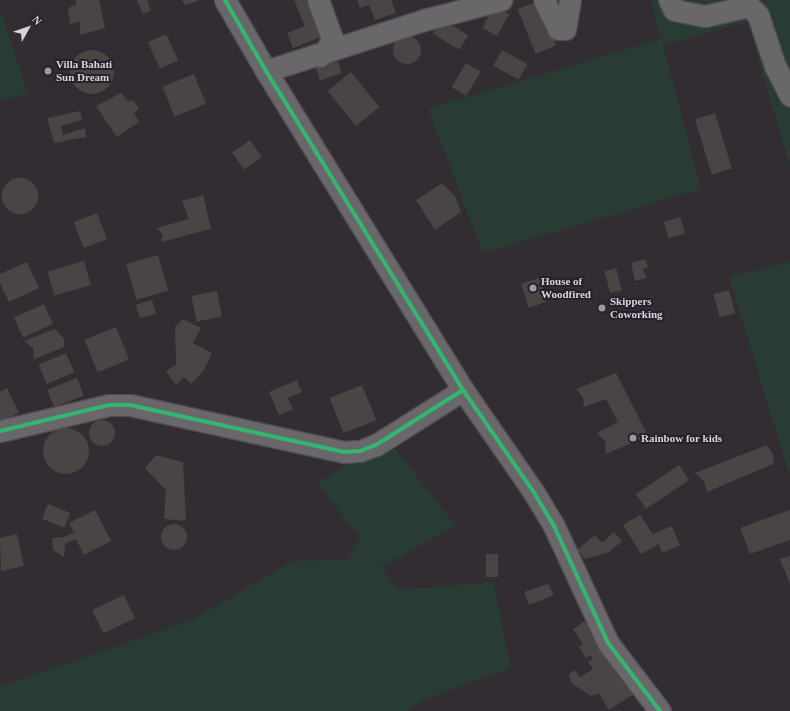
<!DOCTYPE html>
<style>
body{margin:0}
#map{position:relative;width:790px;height:711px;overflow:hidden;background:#312d33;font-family:Georgia,serif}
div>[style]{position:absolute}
.green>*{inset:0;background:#293c33}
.building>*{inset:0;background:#494545;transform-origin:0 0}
.round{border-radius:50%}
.roads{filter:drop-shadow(1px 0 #4e4b51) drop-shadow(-1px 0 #4e4b51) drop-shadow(0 1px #4e4b51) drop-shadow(0 -1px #4e4b51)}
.minor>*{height:21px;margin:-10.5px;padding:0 10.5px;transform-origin:10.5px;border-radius:10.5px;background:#6a676b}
.cycleway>*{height:4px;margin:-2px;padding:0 2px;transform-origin:2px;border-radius:2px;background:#33b770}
.dots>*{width:11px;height:11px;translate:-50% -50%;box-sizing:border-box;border:2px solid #28202c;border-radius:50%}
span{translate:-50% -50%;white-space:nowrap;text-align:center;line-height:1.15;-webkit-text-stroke:4px #28202c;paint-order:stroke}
.poi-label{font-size:11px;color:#d8d3db;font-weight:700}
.left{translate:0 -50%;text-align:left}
.north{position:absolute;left:8px;top:8px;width:40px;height:40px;-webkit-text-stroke:3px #28202c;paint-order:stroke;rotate:50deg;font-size:11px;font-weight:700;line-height:16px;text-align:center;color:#d8d3db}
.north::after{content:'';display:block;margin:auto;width:14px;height:18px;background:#d8d3db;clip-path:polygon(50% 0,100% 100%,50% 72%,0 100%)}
</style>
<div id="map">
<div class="green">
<div style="clip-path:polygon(651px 0,790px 0,790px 166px,747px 22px,663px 45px,701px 189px,483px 253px,428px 109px,661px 39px)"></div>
<div style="clip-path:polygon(0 10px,28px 93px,0 102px)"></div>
<div style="clip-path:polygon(790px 262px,790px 477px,729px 277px)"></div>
<div style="clip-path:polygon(385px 436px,456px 526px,381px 567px,399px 590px,493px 582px,511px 668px,421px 701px,407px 711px,0 711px,0 686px,190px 621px,293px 561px,347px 560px,360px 538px,318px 483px)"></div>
</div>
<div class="building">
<div style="clip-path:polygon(76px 0,99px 0,105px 28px,80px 35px,80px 22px,70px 24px,68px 8px,76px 5px)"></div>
<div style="clip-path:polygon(137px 0,147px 0,151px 11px,143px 14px)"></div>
<div style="clip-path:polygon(182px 0,198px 0,199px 1px,185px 5px)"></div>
<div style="clip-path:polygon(294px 0,308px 0,323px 36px,293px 48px,287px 33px,305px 26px)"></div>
<div style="clip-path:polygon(357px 0,391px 0,396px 13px,375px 20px,369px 5px,360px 8px)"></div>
<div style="left:538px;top:1px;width:48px;height:22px;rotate:68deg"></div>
<div style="left:494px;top:6px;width:17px;height:25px;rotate:28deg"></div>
<div style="left:442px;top:19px;width:31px;height:17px;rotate:32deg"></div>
<div style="left:166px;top:34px;width:29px;height:20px;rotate:65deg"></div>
<div class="round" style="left:393px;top:36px;width:28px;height:28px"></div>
<div style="left:502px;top:50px;width:29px;height:18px;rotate:29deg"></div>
<div class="round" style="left:70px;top:50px;width:44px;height:44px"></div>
<div style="left:336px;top:56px;width:18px;height:23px;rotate:71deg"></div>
<div style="left:466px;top:63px;width:17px;height:28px;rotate:31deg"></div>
<div style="left:351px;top:72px;width:45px;height:30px;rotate:51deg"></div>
<div style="left:194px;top:74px;width:32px;height:34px;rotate:68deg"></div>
<div style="clip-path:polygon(121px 93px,128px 101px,133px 100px,139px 108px,134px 113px,139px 122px,117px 137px,96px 106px)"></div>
<div style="clip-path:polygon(80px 111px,82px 120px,61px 126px,63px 135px,85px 128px,86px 137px,54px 143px,47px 118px)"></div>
<div style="left:715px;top:113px;width:58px;height:21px;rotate:73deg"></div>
<div style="left:250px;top:140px;width:21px;height:22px;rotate:55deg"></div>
<div class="round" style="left:2px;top:178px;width:36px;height:36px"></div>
<div style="clip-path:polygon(442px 183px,455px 196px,461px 212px,435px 230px,416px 200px)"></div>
<div style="clip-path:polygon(203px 195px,211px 229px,161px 242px,163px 235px,157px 228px,189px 219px,182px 201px)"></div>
<div style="left:97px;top:213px;width:28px;height:25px;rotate:69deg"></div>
<div style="left:680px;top:217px;width:17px;height:17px;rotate:73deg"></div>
<div style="left:158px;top:255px;width:37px;height:33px;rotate:74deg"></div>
<div style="clip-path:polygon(645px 259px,648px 267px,643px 269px,647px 278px,635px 281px,631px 263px)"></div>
<div style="left:84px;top:261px;width:25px;height:38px;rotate:74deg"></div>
<div style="clip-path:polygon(27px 262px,39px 288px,9px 302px,0 283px,0 274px)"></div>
<div style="left:616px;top:268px;width:23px;height:12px;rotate:75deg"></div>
<div style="left:539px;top:278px;width:25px;height:19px;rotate:72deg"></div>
<div style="left:729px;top:290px;width:24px;height:16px;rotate:75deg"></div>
<div style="left:217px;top:291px;width:26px;height:26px;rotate:79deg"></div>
<div style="left:152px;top:300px;width:14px;height:17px;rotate:73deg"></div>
<div style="left:44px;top:304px;width:22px;height:33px;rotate:66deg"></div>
<div style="clip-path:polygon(183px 319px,201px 328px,193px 343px,212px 353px,204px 370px,191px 384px,184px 377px,176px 385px,166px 371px,176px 365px,175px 327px)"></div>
<div style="left:116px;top:327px;width:35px;height:34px;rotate:68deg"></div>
<div style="clip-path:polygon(55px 329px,64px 339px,64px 347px,34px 359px,33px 348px,24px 341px)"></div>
<div style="left:66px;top:353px;width:21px;height:30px;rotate:67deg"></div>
<div style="clip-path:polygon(616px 373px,648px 436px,606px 454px,605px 441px,597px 433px,618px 422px,606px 399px,584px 407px,583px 397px,576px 389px)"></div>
<div style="left:77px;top:378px;width:19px;height:32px;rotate:69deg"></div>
<div style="clip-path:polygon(297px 380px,302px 392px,288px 398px,293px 409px,279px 415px,269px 392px)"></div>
<div style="left:362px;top:385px;width:38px;height:35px;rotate:68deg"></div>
<div style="clip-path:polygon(7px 388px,19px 413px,0 422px,0 392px)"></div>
<div class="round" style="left:89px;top:420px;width:26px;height:26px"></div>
<div class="round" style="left:43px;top:428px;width:46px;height:46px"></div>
<div style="clip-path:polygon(767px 445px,774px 456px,773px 464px,707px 492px,704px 481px,695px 473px)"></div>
<div style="clip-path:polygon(156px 455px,183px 462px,186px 521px,164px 519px,166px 490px,145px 468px)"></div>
<div style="left:679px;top:465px;width:18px;height:52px;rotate:56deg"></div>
<div style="left:48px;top:504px;width:24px;height:16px;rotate:22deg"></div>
<div style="clip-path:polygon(95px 510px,111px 541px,84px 555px,76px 539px,65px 544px,64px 557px,53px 550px,52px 538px,64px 537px,74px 532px,69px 523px)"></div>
<div style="clip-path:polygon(790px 510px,790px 540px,750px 554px,740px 528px)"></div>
<div style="clip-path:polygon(640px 515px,656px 539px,653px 534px,672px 526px,680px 545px,662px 553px,659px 544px,641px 554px,623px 525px)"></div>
<div class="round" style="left:161px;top:524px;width:26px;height:26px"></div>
<div style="clip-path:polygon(614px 532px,622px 541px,609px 552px,585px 559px,577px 550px,595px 535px,602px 543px)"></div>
<div style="clip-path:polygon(17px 534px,24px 566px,1px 571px,0 538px)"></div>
<div style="left:486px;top:554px;width:12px;height:23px"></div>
<div style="clip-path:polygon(790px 556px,790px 584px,780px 559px)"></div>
<div style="clip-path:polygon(548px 584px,554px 595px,529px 605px,524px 592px)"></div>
<div style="left:124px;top:595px;width:26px;height:35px;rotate:65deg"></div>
<div style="clip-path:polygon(589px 618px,637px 692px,609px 710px,599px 693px,591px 696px,571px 683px,569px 674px,575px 670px,580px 677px,593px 669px,588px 662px,593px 659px,590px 655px,586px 658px,579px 647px,583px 644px,573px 629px)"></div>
</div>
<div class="roads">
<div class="minor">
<div style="left:225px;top:0;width:82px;rotate:60deg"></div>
<div style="left:266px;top:71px;width:375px;rotate:58.3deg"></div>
<div style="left:463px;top:390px;width:123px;rotate:55.3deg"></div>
<div style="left:533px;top:491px;width:41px;rotate:59deg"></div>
<div style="left:554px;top:526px;width:129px;rotate:65.2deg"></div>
<div style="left:608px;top:643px;width:86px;rotate:52.6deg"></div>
<div style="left:318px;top:0;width:40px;rotate:69.8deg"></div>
<div style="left:332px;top:38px;width:12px;rotate:114deg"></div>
<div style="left:327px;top:49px;width:10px;rotate:135deg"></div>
<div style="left:544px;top:0;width:32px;rotate:64deg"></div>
<div style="left:558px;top:29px;width:7px"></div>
<div style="left:565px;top:29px;width:29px;rotate:-80deg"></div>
<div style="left:669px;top:0;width:11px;rotate:63deg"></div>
<div style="left:674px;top:10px;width:32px;rotate:11deg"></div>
<div style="left:705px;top:16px;width:45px;rotate:-12.8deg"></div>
<div style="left:749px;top:6px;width:13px;rotate:45deg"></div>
<div style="left:758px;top:15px;width:54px;rotate:71.6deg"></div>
<div style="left:775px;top:66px;width:33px;rotate:63deg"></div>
<div style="left:266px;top:71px;width:166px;rotate:-17.9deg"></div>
<div style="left:424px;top:20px;width:80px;rotate:-14.6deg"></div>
<div style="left:0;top:431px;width:112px;rotate:-13.4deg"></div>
<div style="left:109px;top:405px;width:21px"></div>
<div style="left:130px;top:405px;width:219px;rotate:12.4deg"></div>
<div style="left:344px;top:452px;width:16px;rotate:-4deg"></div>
<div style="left:360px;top:451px;width:17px;rotate:-21deg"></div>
<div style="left:376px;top:445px;width:103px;rotate:-32.3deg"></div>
</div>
</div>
<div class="cycleway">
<div style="left:225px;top:0;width:82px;rotate:60deg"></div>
<div style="left:266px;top:71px;width:375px;rotate:58.3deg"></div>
<div style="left:463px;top:390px;width:123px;rotate:55.3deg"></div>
<div style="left:533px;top:491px;width:41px;rotate:59deg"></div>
<div style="left:554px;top:526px;width:129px;rotate:65.2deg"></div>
<div style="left:608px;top:643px;width:86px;rotate:52.6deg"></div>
<div style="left:0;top:431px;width:112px;rotate:-13.4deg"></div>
<div style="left:109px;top:405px;width:21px"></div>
<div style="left:130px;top:405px;width:219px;rotate:12.4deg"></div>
<div style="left:344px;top:452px;width:16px;rotate:-4deg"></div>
<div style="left:360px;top:451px;width:17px;rotate:-21deg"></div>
<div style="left:376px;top:445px;width:103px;rotate:-32.3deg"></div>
</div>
<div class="dots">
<div style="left:48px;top:71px;background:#9e99a0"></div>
<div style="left:533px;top:288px;background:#9e99a0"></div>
<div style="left:602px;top:308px;background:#9e99a0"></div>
<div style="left:633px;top:438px;background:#9e99a0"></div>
</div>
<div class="poi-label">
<span class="left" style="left:56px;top:71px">Villa Bahati<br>Sun Dream</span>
<span class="left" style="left:541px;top:288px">House of<br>Woodfired</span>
<span class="left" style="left:610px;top:308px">Skippers<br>Coworking</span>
<span class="left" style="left:641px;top:438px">Rainbow for kids</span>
</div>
<div class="north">N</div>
</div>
